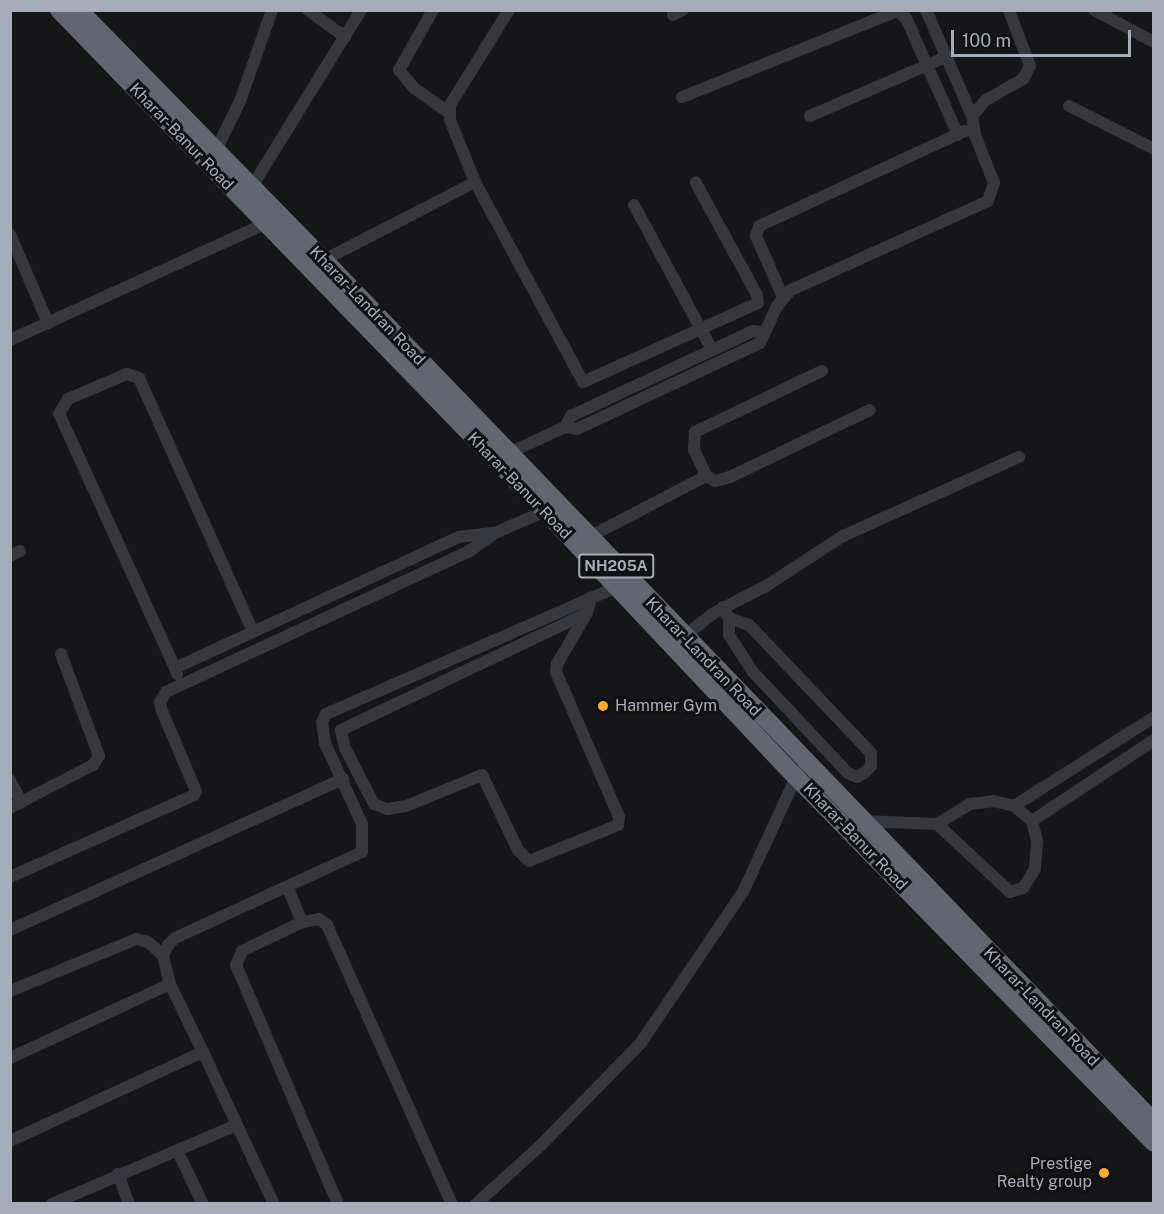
<!DOCTYPE html>
<style>
body{margin:0}
#map{position:relative;width:1164px;height:1214px;overflow:hidden;background:#161618;font-family:"Public Sans",sans-serif}
div>[style]{position:absolute}
.minor>*{height:12px;margin:-6px;padding:0 6px;transform-origin:6px;border-radius:6px;background:#37383d}
.highway>*{height:18px;margin:-9px;padding:0 9px;transform-origin:9px;border-radius:9px;background:#62666e}
.dots>*{width:16px;height:16px;translate:-50% -50%;box-sizing:border-box;border:3px solid #111113;border-radius:50%}
span{translate:-50% -50%;white-space:nowrap;text-align:center;line-height:1.15;-webkit-text-stroke:6px #111113;paint-order:stroke}
.shield-label span{padding:2px 4px;background:#111113;border:2px solid;border-radius:4px;-webkit-text-stroke-width:0}
.shield-label{font-size:15px;color:#a7adb8;font-weight:700}
.street-label{font-size:16px;color:#a7adb8}
.poi-label{font-size:16px;color:#a7adb8}
.left{translate:0 -50%;text-align:left}
.right{translate:-100% -50%;text-align:right}
.frame{position:absolute;inset:0;border:12px solid #a7adb8;pointer-events:none}
.scale{position:absolute;left:951px;top:30px;width:180px;height:27px;box-sizing:border-box;border:3px solid #a7adb8;border-top:0;padding-left:8px;font-size:18px;line-height:21px;white-space:nowrap;color:#a7adb8;-webkit-text-stroke:4px #111113;paint-order:stroke}
</style>
<div id="map">
<div class="minor">
<div style="left:308px;top:10px;width:46px;rotate:36.1deg"></div>
<div style="left:433px;top:10px;width:69px;rotate:119.5deg"></div>
<div style="left:399px;top:70px;width:23px;rotate:50deg"></div>
<div style="left:414px;top:88px;width:43px;rotate:35.5deg"></div>
<div style="left:509px;top:10px;width:112px;rotate:121.8deg"></div>
<div style="left:450px;top:105px;width:15px;rotate:90deg"></div>
<div style="left:450px;top:120px;width:67px;rotate:68deg"></div>
<div style="left:475px;top:182px;width:227px;rotate:61.6deg"></div>
<div style="left:583px;top:382px;width:192px;rotate:-24.3deg"></div>
<div style="left:758px;top:303px;width:8px;rotate:-97deg"></div>
<div style="left:757px;top:295px;width:128px;rotate:-118.6deg"></div>
<div style="left:926px;top:10px;width:116px;rotate:66.5deg"></div>
<div style="left:1094px;top:10px;width:68px;rotate:28.1deg"></div>
<div style="left:673px;top:15px;width:11px;rotate:-27deg"></div>
<div style="left:682px;top:97px;width:232px;rotate:-21.8deg"></div>
<div style="left:897px;top:11px;width:11px;rotate:38deg"></div>
<div style="left:906px;top:18px;width:128px;rotate:66deg"></div>
<div style="left:1069px;top:106px;width:95px;rotate:26.8deg"></div>
<div style="left:810px;top:116px;width:148px;rotate:-23.5deg"></div>
<div style="left:215px;top:152px;width:57px;rotate:-63.9deg"></div>
<div style="left:240px;top:101px;width:96px;rotate:-70.6deg"></div>
<div style="left:248px;top:193px;width:215px;rotate:-58.3deg"></div>
<div style="left:634px;top:205px;width:165px;rotate:61.7deg"></div>
<div style="left:10px;top:234px;width:97px;rotate:66.9deg"></div>
<div style="left:324px;top:260px;width:170px;rotate:-27.3deg"></div>
<div style="left:783px;top:297px;width:67px;rotate:-113.9deg"></div>
<div style="left:756px;top:236px;width:10px;rotate:-73deg"></div>
<div style="left:759px;top:226px;width:227px;rotate:-24.8deg"></div>
<div style="left:10px;top:340px;width:287px;rotate:-24.5deg"></div>
<div style="left:565px;top:427px;width:13px;rotate:-61deg"></div>
<div style="left:571px;top:416px;width:201px;rotate:-25deg"></div>
<div style="left:753px;top:331px;width:11px;rotate:5deg"></div>
<div style="left:509px;top:453px;width:62px;rotate:-24.9deg"></div>
<div style="left:565px;top:427px;width:12px;rotate:9deg"></div>
<div style="left:577px;top:429px;width:202px;rotate:-25.2deg"></div>
<div style="left:760px;top:343px;width:41px;rotate:-65.3deg"></div>
<div style="left:777px;top:306px;width:21px;rotate:-49deg"></div>
<div style="left:791px;top:290px;width:216px;rotate:-24.3deg"></div>
<div style="left:988px;top:201px;width:19px;rotate:-72deg"></div>
<div style="left:994px;top:183px;width:52px;rotate:-111.6deg"></div>
<div style="left:975px;top:135px;width:19px;rotate:-99deg"></div>
<div style="left:972px;top:116px;width:21px;rotate:-49deg"></div>
<div style="left:986px;top:100px;width:43px;rotate:-29.6deg"></div>
<div style="left:1023px;top:79px;width:15px;rotate:-62deg"></div>
<div style="left:1030px;top:66px;width:60px;rotate:-110.6deg"></div>
<div style="left:706px;top:476px;width:10px;rotate:29deg"></div>
<div style="left:715px;top:481px;width:16px;rotate:-15deg"></div>
<div style="left:730px;top:477px;width:155px;rotate:-25.6deg"></div>
<div style="left:589px;top:537px;width:132px;rotate:-27.5deg"></div>
<div style="left:706px;top:476px;width:30px;rotate:-114deg"></div>
<div style="left:694px;top:449px;width:17px;rotate:-87deg"></div>
<div style="left:695px;top:432px;width:141px;rotate:-25.7deg"></div>
<div style="left:10px;top:556px;width:11px;rotate:-27deg"></div>
<div style="left:723px;top:607px;width:13px;rotate:61deg"></div>
<div style="left:729px;top:618px;width:17px;rotate:90deg"></div>
<div style="left:729px;top:635px;width:44px;rotate:57deg"></div>
<div style="left:753px;top:672px;width:139px;rotate:46.8deg"></div>
<div style="left:848px;top:773px;width:10px;rotate:24deg"></div>
<div style="left:857px;top:777px;width:8px;rotate:-30deg"></div>
<div style="left:864px;top:773px;width:10px;rotate:-45deg"></div>
<div style="left:871px;top:766px;width:13px;rotate:-90deg"></div>
<div style="left:871px;top:753px;width:177px;rotate:-133.6deg"></div>
<div style="left:749px;top:625px;width:21px;rotate:-161deg"></div>
<div style="left:587px;top:613px;width:59px;rotate:120.5deg"></div>
<div style="left:557px;top:664px;width:8px;rotate:97deg"></div>
<div style="left:556px;top:672px;width:158px;rotate:66.5deg"></div>
<div style="left:619px;top:817px;width:8px;rotate:97deg"></div>
<div style="left:618px;top:825px;width:96px;rotate:158deg"></div>
<div style="left:529px;top:861px;width:16px;rotate:-135deg"></div>
<div style="left:518px;top:850px;width:83px;rotate:-115.6deg"></div>
<div style="left:482px;top:775px;width:82px;rotate:157.8deg"></div>
<div style="left:406px;top:806px;width:19px;rotate:171deg"></div>
<div style="left:387px;top:809px;width:14px;rotate:-159deg"></div>
<div style="left:374px;top:804px;width:63px;rotate:-117.4deg"></div>
<div style="left:345px;top:748px;width:18px;rotate:-103deg"></div>
<div style="left:341px;top:730px;width:272px;rotate:-25.4deg"></div>
<div style="left:587px;top:613px;width:16px;rotate:-75deg"></div>
<div style="left:683px;top:637px;width:37px;rotate:-38deg"></div>
<div style="left:712px;top:614px;width:61px;rotate:-27.4deg"></div>
<div style="left:766px;top:586px;width:92px;rotate:-33deg"></div>
<div style="left:843px;top:536px;width:193px;rotate:-24.2deg"></div>
<div style="left:175px;top:668px;width:279px;rotate:-114.5deg"></div>
<div style="left:59px;top:414px;width:17px;rotate:-59deg"></div>
<div style="left:68px;top:399px;width:64px;rotate:-23deg"></div>
<div style="left:127px;top:374px;width:13px;rotate:18deg"></div>
<div style="left:139px;top:378px;width:278px;rotate:65.8deg"></div>
<div style="left:177px;top:674px;width:6px;rotate:-108deg"></div>
<div style="left:175px;top:668px;width:313px;rotate:-24.8deg"></div>
<div style="left:459px;top:537px;width:35px;rotate:-7deg"></div>
<div style="left:10px;top:780px;width:25px;rotate:63deg"></div>
<div style="left:21px;top:802px;width:13px;rotate:151deg"></div>
<div style="left:21px;top:802px;width:81px;rotate:-27.2deg"></div>
<div style="left:93px;top:765px;width:11px;rotate:-56deg"></div>
<div style="left:99px;top:756px;width:109px;rotate:-110.4deg"></div>
<div style="left:1014px;top:806px;width:166px;rotate:-32.4deg"></div>
<div style="left:863px;top:821px;width:74px;rotate:2.3deg"></div>
<div style="left:937px;top:824px;width:39px;rotate:-31deg"></div>
<div style="left:970px;top:804px;width:23px;rotate:-7deg"></div>
<div style="left:993px;top:801px;width:22px;rotate:13deg"></div>
<div style="left:1014px;top:806px;width:23px;rotate:40deg"></div>
<div style="left:1032px;top:821px;width:21px;rotate:76deg"></div>
<div style="left:1037px;top:841px;width:28px;rotate:94deg"></div>
<div style="left:1035px;top:869px;width:22px;rotate:122deg"></div>
<div style="left:1023px;top:888px;width:14px;rotate:163deg"></div>
<div style="left:1010px;top:892px;width:100px;rotate:-137deg"></div>
<div style="left:1032px;top:821px;width:146px;rotate:-33.6deg"></div>
<div style="left:10px;top:877px;width:201px;rotate:-24deg"></div>
<div style="left:194px;top:795px;width:4px;rotate:-63deg"></div>
<div style="left:196px;top:791px;width:87px;rotate:-113deg"></div>
<div style="left:162px;top:711px;width:9px;rotate:-103deg"></div>
<div style="left:160px;top:702px;width:12px;rotate:-59deg"></div>
<div style="left:166px;top:692px;width:333px;rotate:-24.9deg"></div>
<div style="left:468px;top:552px;width:33px;rotate:-35deg"></div>
<div style="left:495px;top:533px;width:55px;rotate:-23.7deg"></div>
<div style="left:288px;top:888px;width:37px;rotate:68deg"></div>
<div style="left:302px;top:922px;width:67px;rotate:154.2deg"></div>
<div style="left:242px;top:951px;width:15px;rotate:113deg"></div>
<div style="left:236px;top:965px;width:260px;rotate:66.9deg"></div>
<div style="left:302px;top:922px;width:17px;rotate:-10deg"></div>
<div style="left:319px;top:919px;width:10px;rotate:37deg"></div>
<div style="left:327px;top:925px;width:306px;rotate:65.9deg"></div>
<div style="left:10px;top:930px;width:366px;rotate:-24.4deg"></div>
<div style="left:10px;top:991px;width:136px;rotate:-22.4deg"></div>
<div style="left:136px;top:939px;width:12px;rotate:14deg"></div>
<div style="left:148px;top:942px;width:20px;rotate:41deg"></div>
<div style="left:203px;top:1052px;width:168px;rotate:65deg"></div>
<div style="left:10px;top:1058px;width:176px;rotate:-24.8deg"></div>
<div style="left:10px;top:1141px;width:213px;rotate:-24.8deg"></div>
<div style="left:203px;top:1052px;width:76px;rotate:-115.9deg"></div>
<div style="left:170px;top:984px;width:30px;rotate:-104deg"></div>
<div style="left:163px;top:955px;width:11px;rotate:-63deg"></div>
<div style="left:168px;top:945px;width:10px;rotate:-45deg"></div>
<div style="left:175px;top:938px;width:206px;rotate:-24.7deg"></div>
<div style="left:362px;top:852px;width:28px;rotate:-90deg"></div>
<div style="left:362px;top:824px;width:89px;rotate:-114.6deg"></div>
<div style="left:325px;top:743px;width:21px;rotate:-98deg"></div>
<div style="left:322px;top:722px;width:9px;rotate:-63deg"></div>
<div style="left:326px;top:714px;width:318px;rotate:-23.6deg"></div>
<div style="left:177px;top:1150px;width:60px;rotate:64.3deg"></div>
<div style="left:118px;top:1174px;width:32px;rotate:70deg"></div>
<div style="left:52px;top:1204px;width:200px;rotate:-23.2deg"></div>
<div style="left:476px;top:1204px;width:88px;rotate:-42.2deg"></div>
<div style="left:541px;top:1145px;width:141px;rotate:-45.6deg"></div>
<div style="left:640px;top:1044px;width:184px;rotate:-55.9deg"></div>
<div style="left:743px;top:892px;width:133px;rotate:-65.2deg"></div>
</div>
<div class="highway">
<div style="left:59px;top:10px;width:698px;rotate:45.87deg"></div>
<div style="left:545px;top:511px;width:364px;rotate:46.7deg"></div>
<div style="left:795px;top:776px;width:513px;rotate:45.63deg"></div>
<div style="left:79px;top:10px;width:350px;rotate:45.6deg"></div>
<div style="left:324px;top:260px;width:1197px;rotate:46.08deg"></div>
</div>
<div class="dots">
<div style="left:603px;top:706px;background:#f6ad2f"></div>
<div style="left:1104px;top:1173px;background:#f6ad2f"></div>
</div>
<div class="shield-label">
<span style="left:616px;top:566px">NH205A</span>
</div>
<div class="street-label">
<span style="left:181px;top:137px;rotate:46deg">Kharar-Banur Road</span>
<span style="left:367px;top:306px;rotate:46deg">Kharar-Landran Road</span>
<span style="left:519px;top:486px;rotate:46deg">Kharar-Banur Road</span>
<span style="left:703px;top:657px;rotate:46deg">Kharar-Landran Road</span>
<span style="left:855px;top:837px;rotate:46deg">Kharar-Banur Road</span>
<span style="left:1041px;top:1007px;rotate:46deg">Kharar-Landran Road</span>
</div>
<div class="poi-label">
<span class="left" style="left:615px;top:706px">Hammer Gym</span>
<span class="right" style="left:1092px;top:1173px">Prestige<br>Realty group</span>
</div>
<div class="frame"></div>
<div class="scale">100 m</div>
</div>
